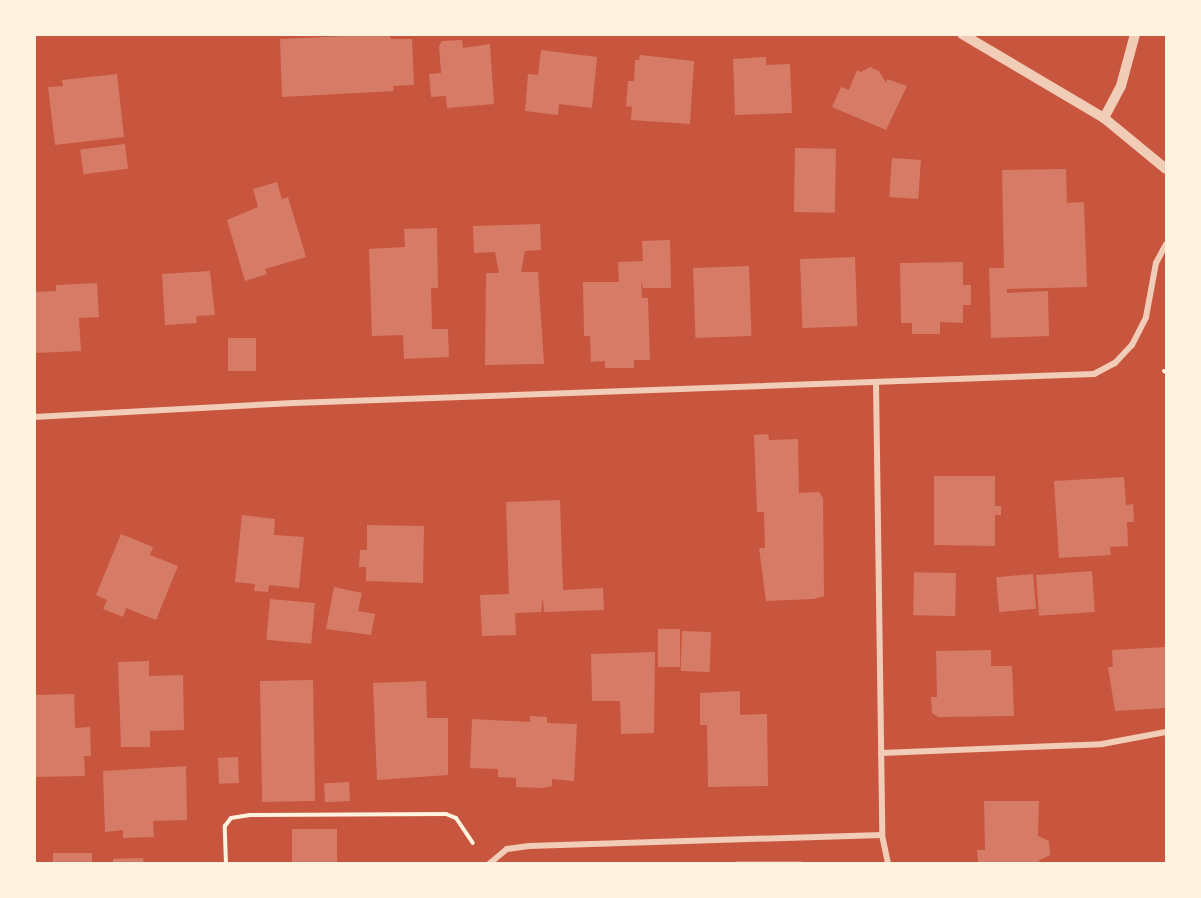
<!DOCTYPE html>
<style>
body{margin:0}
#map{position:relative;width:1201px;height:898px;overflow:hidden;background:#c8553d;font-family:Arial,sans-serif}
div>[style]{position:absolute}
.building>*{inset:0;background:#d67c66;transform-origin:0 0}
.path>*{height:4px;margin:-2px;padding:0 2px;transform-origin:2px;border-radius:2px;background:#fff3e0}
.minor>*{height:6px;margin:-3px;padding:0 3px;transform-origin:3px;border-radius:3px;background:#f1ccb7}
.tertiary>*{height:10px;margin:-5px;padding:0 5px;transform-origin:5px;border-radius:5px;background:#f1ccb7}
span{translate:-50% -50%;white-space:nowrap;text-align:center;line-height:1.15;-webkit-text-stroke:6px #fff3e0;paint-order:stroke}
.frame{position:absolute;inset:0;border:36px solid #fff3e0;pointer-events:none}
</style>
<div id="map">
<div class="building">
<div style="clip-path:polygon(389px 34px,391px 39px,412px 39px,414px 85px,393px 86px,394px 91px,282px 97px,280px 39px)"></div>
<div style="clip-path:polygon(462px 40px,463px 48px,490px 44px,494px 104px,447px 108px,446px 96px,431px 97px,429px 74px,441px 73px,439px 46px,442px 41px)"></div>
<div style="clip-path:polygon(541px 50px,597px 57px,592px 108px,559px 104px,558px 115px,525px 111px,528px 74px,538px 75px)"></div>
<div style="clip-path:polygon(640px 55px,694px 61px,690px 124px,631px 120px,632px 107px,626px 106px,628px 81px,634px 81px,635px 60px,639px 60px)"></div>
<div style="clip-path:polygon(766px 57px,766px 65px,790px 64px,792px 113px,735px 115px,733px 59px)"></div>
<div style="clip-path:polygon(870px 67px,879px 71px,886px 83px,887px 79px,907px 86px,886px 130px,832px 107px,841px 87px,849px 90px,857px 70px,861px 72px)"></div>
<div style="clip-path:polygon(117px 74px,124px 137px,55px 145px,48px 87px,63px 86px,62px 80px)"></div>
<div style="left:125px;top:144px;width:25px;height:45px;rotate:83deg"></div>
<div style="left:795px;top:148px;width:41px;height:64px;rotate:1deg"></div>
<div style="left:892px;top:158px;width:29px;height:39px;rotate:4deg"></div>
<div style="clip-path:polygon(1066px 169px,1067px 203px,1084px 202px,1087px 287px,1007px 289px,1007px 293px,1048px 291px,1049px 336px,991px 338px,989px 268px,1004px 268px,1002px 170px)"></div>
<div style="clip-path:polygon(277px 182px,282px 199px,288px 197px,306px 257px,265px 269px,267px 274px,245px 281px,227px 220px,258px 207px,253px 189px)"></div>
<div style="clip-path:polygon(540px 224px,541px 250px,525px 251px,521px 272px,538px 272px,544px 364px,485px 365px,486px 273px,499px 273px,495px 252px,474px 253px,473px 226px)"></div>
<div style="clip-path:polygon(437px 228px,438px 288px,431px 288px,432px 329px,448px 329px,449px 357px,404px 359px,403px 335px,372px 336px,369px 249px,405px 247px,404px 229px)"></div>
<div style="clip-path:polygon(670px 240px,671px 288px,643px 288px,641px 280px,642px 298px,648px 298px,650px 360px,634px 360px,634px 368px,605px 368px,605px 361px,591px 362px,590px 336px,584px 336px,583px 282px,619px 282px,618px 262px,643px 261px,642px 241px)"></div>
<div style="left:855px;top:257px;width:69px;height:55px;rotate:88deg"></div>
<div style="clip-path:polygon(963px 262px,963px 285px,971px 285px,971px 305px,963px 305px,963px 323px,940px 322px,940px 334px,912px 334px,912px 323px,901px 323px,900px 263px)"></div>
<div style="left:749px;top:266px;width:70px;height:56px;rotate:88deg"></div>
<div style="clip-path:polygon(210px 271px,215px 315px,196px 316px,197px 323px,165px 325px,162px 274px)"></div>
<div style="clip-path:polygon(97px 283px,99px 317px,79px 318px,81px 351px,34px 353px,34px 292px,56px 291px,56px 285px)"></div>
<div style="left:228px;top:338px;width:28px;height:33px"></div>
<div style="clip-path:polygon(768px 434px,769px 440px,798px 439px,799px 493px,819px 492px,823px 498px,824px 596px,814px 599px,766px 601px,759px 548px,765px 548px,764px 512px,757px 512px,754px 435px)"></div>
<div style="clip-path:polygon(934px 476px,995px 476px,995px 506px,1001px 506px,1001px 515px,995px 515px,995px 546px,934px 545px)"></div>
<div style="clip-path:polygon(1124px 477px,1126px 505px,1133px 504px,1134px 522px,1127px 522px,1128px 546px,1110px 547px,1111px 555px,1059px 558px,1054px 481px)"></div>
<div style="clip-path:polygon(560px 500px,563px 590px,603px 588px,604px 610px,544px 612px,543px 598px,541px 612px,515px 613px,516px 635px,482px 636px,480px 595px,509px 594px,506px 502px)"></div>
<div style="clip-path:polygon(242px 515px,275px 519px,274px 535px,304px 537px,299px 588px,269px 585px,268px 592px,254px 591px,255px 584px,235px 582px)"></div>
<div style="clip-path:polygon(367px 525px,424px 526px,423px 583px,366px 581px,366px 567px,359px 567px,360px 550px,367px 550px)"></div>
<div style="clip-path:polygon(121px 534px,153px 547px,150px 555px,178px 566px,156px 620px,126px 608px,123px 617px,103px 609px,107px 600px,96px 595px)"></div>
<div style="left:1092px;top:571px;width:41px;height:56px;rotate:86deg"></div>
<div style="left:956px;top:573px;width:43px;height:42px;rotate:91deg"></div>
<div style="left:1033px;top:574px;width:35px;height:37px;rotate:85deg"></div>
<div style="clip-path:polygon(334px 587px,362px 593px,358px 611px,375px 614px,371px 635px,326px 629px)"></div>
<div style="left:270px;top:599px;width:45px;height:41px;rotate:5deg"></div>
<div style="left:658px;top:629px;width:22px;height:38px"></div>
<div style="left:682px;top:631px;width:29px;height:40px;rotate:2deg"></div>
<div style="clip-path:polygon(1166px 647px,1166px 708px,1115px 711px,1108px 667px,1113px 667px,1112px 650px)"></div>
<div style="clip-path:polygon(991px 650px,991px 666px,1012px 666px,1014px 716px,938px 717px,932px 713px,931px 697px,937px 697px,936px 651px)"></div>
<div style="clip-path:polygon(655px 652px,654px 733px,621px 734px,620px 701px,592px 701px,591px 654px)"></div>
<div style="clip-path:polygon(149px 661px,149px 676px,183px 675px,184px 730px,150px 731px,150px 747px,121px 747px,118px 662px)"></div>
<div style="left:313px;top:680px;width:121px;height:53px;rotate:89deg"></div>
<div style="clip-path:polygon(426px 681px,427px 718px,448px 718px,448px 775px,377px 780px,373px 683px)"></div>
<div style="clip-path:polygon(740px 691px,740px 715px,767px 714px,768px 786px,708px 787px,707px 725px,700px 725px,700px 693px)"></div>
<div style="clip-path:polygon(74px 694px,75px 728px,90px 727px,91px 756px,84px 756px,85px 776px,34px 777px,34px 695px)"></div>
<div style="clip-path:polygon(530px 716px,547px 717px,547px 723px,577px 724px,574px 781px,552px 779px,552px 786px,543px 788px,516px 787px,516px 778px,498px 777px,498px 769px,470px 768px,472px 719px,530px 722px)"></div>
<div style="left:238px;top:757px;width:26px;height:20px;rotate:88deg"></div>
<div style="clip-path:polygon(186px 766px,187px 820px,153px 821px,154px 837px,123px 838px,123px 830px,105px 832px,103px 771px)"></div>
<div style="left:349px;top:782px;width:19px;height:25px;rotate:87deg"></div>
<div style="clip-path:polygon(984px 801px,1039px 801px,1038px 836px,1049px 841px,1050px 855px,1038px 861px,1044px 864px,978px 864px,977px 850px,985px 850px)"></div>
<div style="left:292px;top:829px;width:45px;height:35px"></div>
<div style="left:92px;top:853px;width:11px;height:39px;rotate:90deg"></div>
<div style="clip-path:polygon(143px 858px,144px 864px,113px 864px,113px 859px)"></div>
<div style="left:736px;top:861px;width:66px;height:3px"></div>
</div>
<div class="path">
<div style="left:1164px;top:371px;width:2px;rotate:27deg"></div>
<div style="left:226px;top:864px;width:38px;rotate:-92deg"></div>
<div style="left:225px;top:826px;width:10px;rotate:-53deg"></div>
<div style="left:231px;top:818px;width:19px;rotate:-9deg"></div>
<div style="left:250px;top:815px;width:196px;rotate:-0.3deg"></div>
<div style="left:446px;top:814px;width:11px;rotate:22deg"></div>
<div style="left:456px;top:818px;width:30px;rotate:56deg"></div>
</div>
<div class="minor">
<div style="left:876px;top:382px;width:453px;rotate:89.2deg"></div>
<div style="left:882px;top:835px;width:30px;rotate:78deg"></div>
<div style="left:34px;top:417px;width:260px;rotate:-3.1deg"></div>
<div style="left:294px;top:403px;width:801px;rotate:-2.08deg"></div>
<div style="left:1094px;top:374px;width:24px;rotate:-28deg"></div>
<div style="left:1115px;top:363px;width:25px;rotate:-47deg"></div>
<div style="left:1132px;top:345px;width:31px;rotate:-63deg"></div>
<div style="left:1146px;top:317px;width:55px;rotate:-79.5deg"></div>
<div style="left:1156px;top:263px;width:21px;rotate:-62deg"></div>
<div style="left:881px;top:753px;width:221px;rotate:-2.3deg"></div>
<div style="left:1102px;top:744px;width:65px;rotate:-10.6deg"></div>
<div style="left:489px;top:864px;width:23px;rotate:-40deg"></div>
<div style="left:507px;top:849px;width:22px;rotate:-8deg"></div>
<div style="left:529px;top:846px;width:353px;rotate:-1.8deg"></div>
</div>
<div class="tertiary">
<div style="left:962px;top:34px;width:165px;rotate:30.6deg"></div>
<div style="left:1104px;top:118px;width:80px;rotate:39.4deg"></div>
<div style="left:1104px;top:118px;width:36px;rotate:-62deg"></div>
<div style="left:1121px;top:86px;width:54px;rotate:-74.9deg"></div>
</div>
<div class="frame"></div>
</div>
